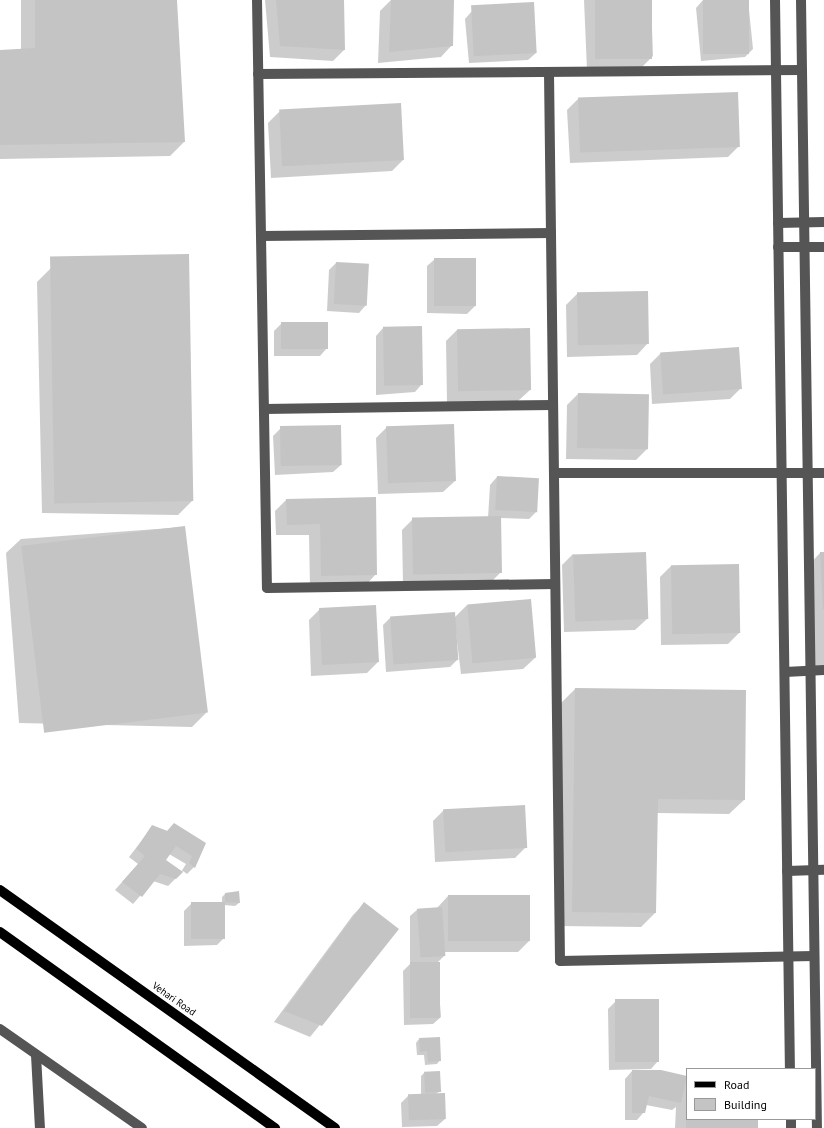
<!DOCTYPE html>
<style>
body{margin:0}
#map{position:relative;width:824px;height:1128px;overflow:hidden;background:#fff;font-family:"PT Sans",sans-serif}
div>[style]{position:absolute}
.shadow>*{inset:0;background:#0003}
.building>*{inset:0;background:#c4c4c4;transform-origin:0 0}
.minor>*{height:10px;margin:-5px;padding:0 5px;transform-origin:5px;border-radius:5px;background:#555}
.major>*{height:10px;margin:-5px;padding:0 5px;transform-origin:5px;border-radius:5px;background:#000}
span{translate:-50% -50%;white-space:nowrap;text-align:center;line-height:1.15;-webkit-text-stroke:3px #fff;paint-order:stroke}
.street-label{font-size:10px;color:#000}
.legend{position:absolute;left:686px;top:1068px;width:130px;height:52px;box-sizing:border-box;background:#fff;border:1px solid #999;margin:0;padding:5px 7px;list-style:none;font-size:12px;color:#000}
.legend li{display:flex;align-items:center;gap:8px;height:20px}
.legend b{width:20px;border:1px solid #999}
</style>
<div id="map">
<div class="shadow">
<div style="clip-path:polygon(21px 0,176px 0,184px 142px,170px 156px,0 159px,0 51px,21px 50px)"></div>
<div style="clip-path:polygon(265px 0,343px 0,344px 50px,333px 61px,270px 57px)"></div>
<div style="clip-path:polygon(391px 0,453px 0,452px 45px,441px 57px,378px 63px,380px 11px)"></div>
<div style="clip-path:polygon(584px 0,651px 0,653px 56px,642px 67px,587px 70px)"></div>
<div style="clip-path:polygon(703px 0,748px 0,753px 49px,745px 57px,701px 61px,696px 8px)"></div>
<div style="clip-path:polygon(472px 11px,536px 53px,528px 60px,469px 63px,465px 19px)"></div>
<div style="clip-path:polygon(578px 99px,739px 146px,728px 157px,570px 163px,567px 110px)"></div>
<div style="clip-path:polygon(279px 112px,403px 160px,392px 171px,271px 178px,268px 123px)"></div>
<div style="clip-path:polygon(435px 259px,475px 306px,467px 314px,427px 313px,427px 266px)"></div>
<div style="clip-path:polygon(336px 263px,368px 265px,366px 305px,359px 313px,327px 311px,329px 270px)"></div>
<div style="clip-path:polygon(52px 267px,192px 501px,178px 515px,42px 513px,37px 282px)"></div>
<div style="clip-path:polygon(577px 294px,648px 343px,637px 355px,567px 357px,566px 305px)"></div>
<div style="clip-path:polygon(282px 323px,327px 348px,320px 356px,274px 356px,274px 331px)"></div>
<div style="clip-path:polygon(383px 328px,422px 384px,415px 392px,376px 395px,376px 336px)"></div>
<div style="clip-path:polygon(529px 329px,530px 390px,518px 401px,447px 402px,446px 341px,457px 330px)"></div>
<div style="clip-path:polygon(661px 353px,741px 388px,730px 399px,652px 404px,650px 364px)"></div>
<div style="clip-path:polygon(578px 394px,647px 449px,636px 460px,566px 459px,567px 405px)"></div>
<div style="clip-path:polygon(387px 427px,455px 481px,443px 492px,378px 494px,376px 438px)"></div>
<div style="clip-path:polygon(281px 428px,341px 465px,333px 472px,275px 475px,273px 436px)"></div>
<div style="clip-path:polygon(497px 477px,536px 512px,529px 519px,500px 518px,501px 572px,490px 583px,403px 585px,402px 530px,413px 519px,488px 518px,490px 485px)"></div>
<div style="clip-path:polygon(375px 498px,376px 574px,365px 586px,310px 587px,309px 535px,276px 535px,275px 511px,286px 500px)"></div>
<div style="clip-path:polygon(184px 527px,206px 713px,192px 727px,19px 723px,6px 553px,21px 539px)"></div>
<div style="clip-path:polygon(820px 553px,824px 553px,824px 671px,811px 672px,806px 568px)"></div>
<div style="clip-path:polygon(573px 554px,647px 619px,635px 630px,564px 632px,562px 565px)"></div>
<div style="clip-path:polygon(738px 565px,739px 633px,728px 644px,661px 645px,660px 577px,671px 566px)"></div>
<div style="clip-path:polygon(467px 605px,535px 658px,523px 669px,461px 674px,455px 625px,457px 660px,450px 667px,386px 672px,383px 625px,391px 617px,454px 618px)"></div>
<div style="clip-path:polygon(320px 609px,378px 662px,367px 673px,311px 676px,309px 620px)"></div>
<div style="clip-path:polygon(575px 689px,744px 800px,729px 814px,657px 813px,655px 913px,641px 927px,558px 926px,561px 703px)"></div>
<div style="clip-path:polygon(444px 810px,526px 847px,515px 858px,435px 862px,433px 821px)"></div>
<div style="clip-path:polygon(evenodd,153px 826px,205px 844px,194px 867px,187px 874px,183px 871px,168px 886px,153px 881px,133px 904px,115px 890px,138px 864px,129px 857px,153px 826px,169px 854px,186px 864px,181px 872px,165px 860px,169px 854px)"></div>
<div style="clip-path:polygon(225px 894px,239px 903px,235px 906px,224px 905px,225px 937px,217px 945px,184px 946px,184px 911px,192px 903px,222px 903px,222px 897px)"></div>
<div style="clip-path:polygon(448px 896px,529px 941px,518px 952px,444px 952px,444px 956px,437px 963px,441px 1017px,433px 1024px,404px 1025px,403px 971px,410px 964px,410px 916px,418px 909px,437px 908px)"></div>
<div style="clip-path:polygon(364px 904px,398px 929px,310px 1037px,274px 1022px,353px 915px)"></div>
<div style="clip-path:polygon(616px 1001px,658px 1061px,651px 1069px,609px 1070px,608px 1009px)"></div>
<div style="clip-path:polygon(419px 1039px,440px 1060px,437px 1064px,425px 1065px,424px 1055px,417px 1055px,416px 1043px)"></div>
<div style="clip-path:polygon(632px 1071px,661px 1071px,687px 1077px,687px 1119px,757px 1119px,757px 1128px,675px 1128px,676px 1107px,672px 1110px,646px 1105px,644px 1112px,637px 1120px,625px 1120px,625px 1079px)"></div>
<div style="clip-path:polygon(424px 1073px,440px 1091px,436px 1094px,445px 1119px,437px 1126px,402px 1127px,401px 1103px,409px 1095px,421px 1095px,421px 1076px)"></div>
</div>
<div class="building">
<div style="clip-path:polygon(35px 0,177px 0,185px 142px,0 145px,0 50px,35px 48px)"></div>
<div style="clip-path:polygon(276px 0,344px 0,345px 50px,280px 46px)"></div>
<div style="clip-path:polygon(391px 0,454px 0,453px 46px,389px 52px)"></div>
<div style="left:595px;top:0;width:57px;height:59px"></div>
<div style="left:703px;top:0;width:46px;height:54px"></div>
<div style="left:534px;top:2px;width:51px;height:63px;rotate:87deg"></div>
<div style="left:738px;top:92px;width:55px;height:160px;rotate:88deg"></div>
<div style="left:401px;top:103px;width:57px;height:122px;rotate:87deg"></div>
<div style="left:189px;top:254px;width:247px;height:139px;rotate:89deg"></div>
<div style="left:434px;top:258px;width:42px;height:48px"></div>
<div style="left:336px;top:262px;width:33px;height:42px;rotate:3deg"></div>
<div style="left:648px;top:291px;width:53px;height:71px;rotate:89deg"></div>
<div style="left:281px;top:322px;width:47px;height:27px"></div>
<div style="left:422px;top:326px;width:59px;height:39px;rotate:89deg"></div>
<div style="left:530px;top:328px;width:62px;height:73px;rotate:89deg"></div>
<div style="left:739px;top:347px;width:42px;height:79px;rotate:86deg"></div>
<div style="left:578px;top:393px;width:71px;height:55px;rotate:1deg"></div>
<div style="left:454px;top:424px;width:57px;height:68px;rotate:88deg"></div>
<div style="left:341px;top:425px;width:40px;height:61px;rotate:89deg"></div>
<div style="left:497px;top:476px;width:42px;height:34px;rotate:3deg"></div>
<div style="clip-path:polygon(376px 497px,377px 575px,321px 576px,320px 524px,287px 525px,286px 499px)"></div>
<div style="left:501px;top:516px;width:57px;height:89px;rotate:89deg"></div>
<div style="left:185px;top:526px;width:188px;height:165px;rotate:83deg"></div>
<div style="left:646px;top:552px;width:67px;height:73px;rotate:88deg"></div>
<div style="clip-path:polygon(820px 552px,824px 552px,824px 609px,823px 609px)"></div>
<div style="left:739px;top:564px;width:69px;height:68px;rotate:89deg"></div>
<div style="left:531px;top:599px;width:59px;height:64px;rotate:85deg"></div>
<div style="left:376px;top:605px;width:57px;height:57px;rotate:87deg"></div>
<div style="left:455px;top:612px;width:48px;height:65px;rotate:86deg"></div>
<div style="clip-path:polygon(575px 688px,746px 690px,745px 800px,658px 799px,656px 913px,572px 912px)"></div>
<div style="left:525px;top:805px;width:43px;height:82px;rotate:87deg"></div>
<div style="clip-path:polygon(174px 823px,206px 843px,195px 868px,189px 863px,192px 856px,176px 846px,166px 860px,183px 872px,176px 879px,160px 874px,142px 897px,122px 882px,145px 856px,136px 849px,152px 825px,167px 831px)"></div>
<div style="clip-path:polygon(239px 891px,240px 903px,225px 902px,225px 893px)"></div>
<div style="left:448px;top:895px;width:82px;height:46px"></div>
<div style="left:191px;top:902px;width:34px;height:37px"></div>
<div style="clip-path:polygon(364px 902px,399px 929px,322px 1026px,284px 1011px)"></div>
<div style="left:442px;top:907px;width:49px;height:25px;rotate:86deg"></div>
<div style="left:410px;top:962px;width:30px;height:56px"></div>
<div style="left:659px;top:999px;width:63px;height:44px;rotate:90deg"></div>
<div style="clip-path:polygon(440px 1037px,441px 1061px,428px 1062px,427px 1051px,420px 1052px,419px 1038px)"></div>
<div style="clip-path:polygon(632px 1070px,661px 1070px,687px 1076px,681px 1103px,649px 1096px,645px 1113px,632px 1113px)"></div>
<div style="left:440px;top:1071px;width:21px;height:16px;rotate:87deg"></div>
<div style="left:445px;top:1093px;width:26px;height:37px;rotate:88deg"></div>
<div style="left:686px;top:1119px;width:72px;height:9px"></div>
</div>
<div class="minor">
<div style="left:257px;top:0;width:588px;rotate:89.03deg"></div>
<div style="left:267px;top:588px;width:288px;rotate:-0.8deg"></div>
<div style="left:775px;top:0;width:1069px;rotate:89.2deg"></div>
<div style="left:801px;top:0;width:1128px;rotate:89.19deg"></div>
<div style="left:549px;top:73px;width:888px;rotate:89.29deg"></div>
<div style="left:560px;top:961px;width:254px;rotate:-1.1deg"></div>
<div style="left:258px;top:74px;width:544px;rotate:-0.42deg"></div>
<div style="left:778px;top:223px;width:46px;rotate:-1.2deg"></div>
<div style="left:261px;top:236px;width:290px;rotate:-0.6deg"></div>
<div style="left:778px;top:247px;width:46px"></div>
<div style="left:264px;top:409px;width:289px;rotate:-0.8deg"></div>
<div style="left:554px;top:473px;width:270px"></div>
<div style="left:785px;top:672px;width:39px;rotate:-3deg"></div>
<div style="left:787px;top:871px;width:37px;rotate:-2deg"></div>
<div style="left:0;top:1029px;width:173px;rotate:34.9deg"></div>
<div style="left:36px;top:1055px;width:73px;rotate:86.9deg"></div>
<div style="left:791px;top:1119px;width:9px;rotate:90deg"></div>
</div>
<div class="major">
<div style="left:0;top:890px;width:411px;rotate:35.4deg"></div>
<div style="left:0;top:932px;width:338px;rotate:35.5deg"></div>
</div>
<div class="street-label">
<span style="left:174px;top:999px;rotate:35deg">Vehari Road</span>
</div>
<ul class="legend">
<li><b style="height:5px;background:#000"></b>Road</li>
<li><b style="height:11px;background:#c4c4c4"></b>Building</li>
</ul>
</div>
